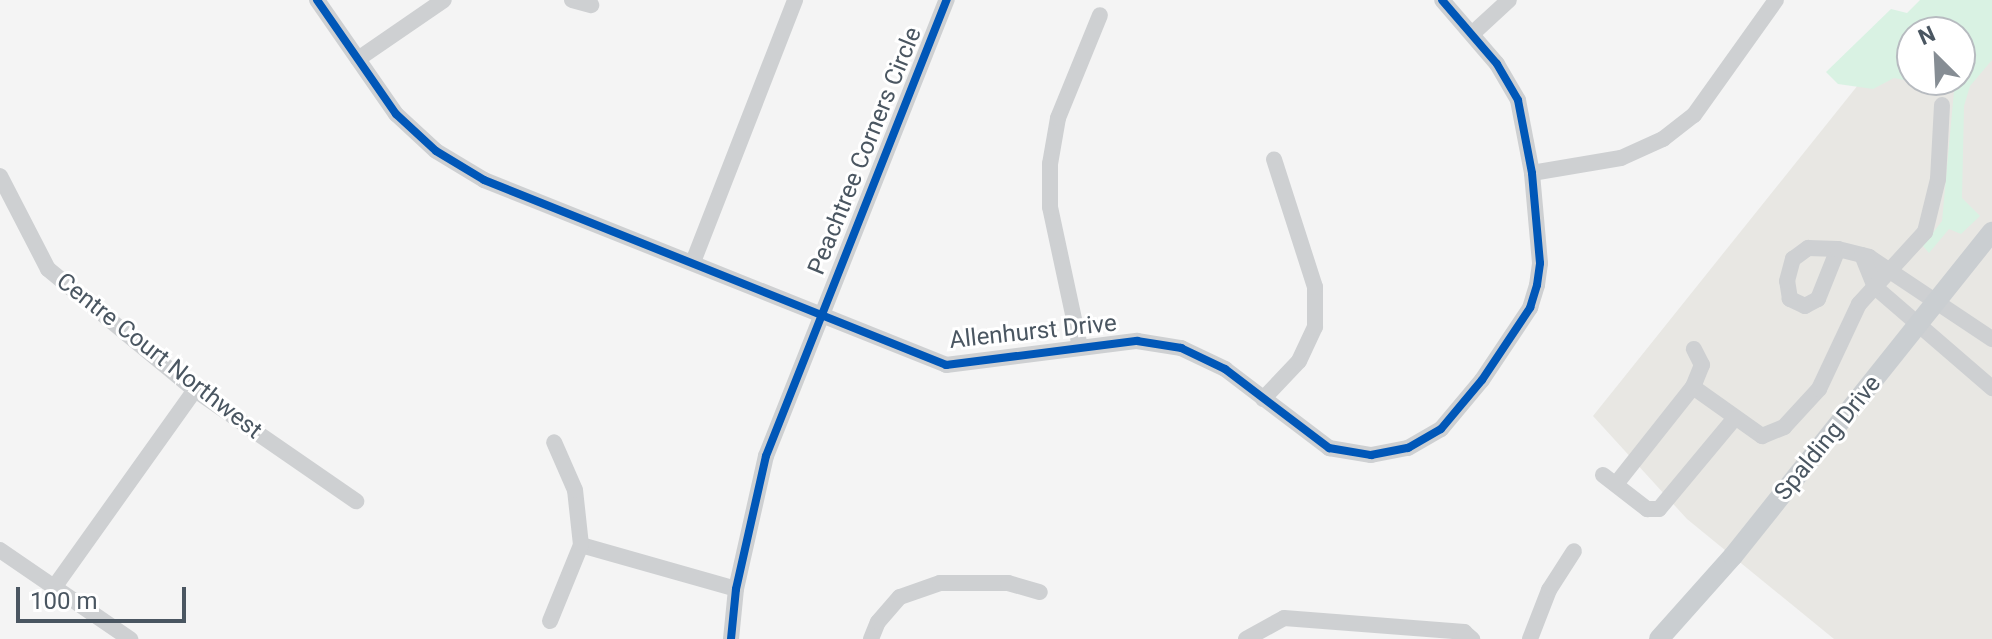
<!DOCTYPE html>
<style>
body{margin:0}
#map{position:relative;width:1992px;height:639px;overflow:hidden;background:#f4f4f4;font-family:Roboto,sans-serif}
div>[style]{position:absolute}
.commercial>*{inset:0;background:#e8e7e3}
.green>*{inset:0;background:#d9f2e3}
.minor>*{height:16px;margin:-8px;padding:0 8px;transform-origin:8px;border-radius:8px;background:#ced0d2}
.major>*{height:20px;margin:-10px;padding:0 10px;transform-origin:10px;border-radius:10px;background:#caced1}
.cycleway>*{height:8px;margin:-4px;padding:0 4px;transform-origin:4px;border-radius:4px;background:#0057b8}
span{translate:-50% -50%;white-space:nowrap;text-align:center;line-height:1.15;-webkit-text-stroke:6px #fff;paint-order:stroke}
.street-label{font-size:24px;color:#4a5661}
.north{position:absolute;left:1896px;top:16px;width:80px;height:80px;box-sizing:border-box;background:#fff;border:2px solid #b7bbc0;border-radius:50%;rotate:336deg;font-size:22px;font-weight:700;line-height:32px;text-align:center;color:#4a5661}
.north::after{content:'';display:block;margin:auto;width:28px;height:36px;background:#868d94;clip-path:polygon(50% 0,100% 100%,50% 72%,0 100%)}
.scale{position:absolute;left:16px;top:587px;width:170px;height:36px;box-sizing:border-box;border:4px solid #4a5661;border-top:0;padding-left:10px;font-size:24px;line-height:28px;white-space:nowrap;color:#4a5661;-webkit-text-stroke:6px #fff;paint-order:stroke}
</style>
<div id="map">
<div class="commercial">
<div style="clip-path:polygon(evenodd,1926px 0,1992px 0,1992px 639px,1834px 639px,1687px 519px,1593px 416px,1926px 0,1912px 32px,1960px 32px,1960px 80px,1912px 80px,1912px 32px)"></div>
</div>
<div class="green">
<div style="clip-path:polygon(1920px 0,1992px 0,1992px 60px,1970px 86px,1964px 106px,1962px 198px,1980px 216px,1961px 234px,1949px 229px,1929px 253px,1923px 246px,1942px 221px,1955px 80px,1960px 80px,1960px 32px,1912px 32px,1912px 80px,1944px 80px,1939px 87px,1894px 78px,1873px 89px,1838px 84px,1826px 72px,1891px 9px,1907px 13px)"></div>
</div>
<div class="minor">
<div style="left:317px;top:0;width:139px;rotate:55.3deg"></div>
<div style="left:396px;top:114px;width:54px;rotate:42.8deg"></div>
<div style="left:436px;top:151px;width:56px;rotate:31.1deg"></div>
<div style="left:484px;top:180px;width:498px;rotate:21.8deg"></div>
<div style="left:946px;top:365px;width:193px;rotate:-7.2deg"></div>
<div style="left:1137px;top:341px;width:45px;rotate:9deg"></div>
<div style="left:1181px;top:348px;width:49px;rotate:25.5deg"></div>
<div style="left:1225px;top:369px;width:131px;rotate:37.2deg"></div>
<div style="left:1329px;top:448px;width:43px;rotate:9.5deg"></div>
<div style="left:1371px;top:455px;width:38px;rotate:-11deg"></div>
<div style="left:1408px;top:448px;width:38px;rotate:-30deg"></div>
<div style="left:1441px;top:429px;width:64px;rotate:-50.1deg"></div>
<div style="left:1482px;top:380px;width:87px;rotate:-56.3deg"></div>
<div style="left:1530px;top:308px;width:24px;rotate:-73deg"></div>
<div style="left:1537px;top:285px;width:22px;rotate:-82deg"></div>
<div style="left:1540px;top:263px;width:90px;rotate:-95.1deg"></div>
<div style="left:1532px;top:173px;width:74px;rotate:-100.9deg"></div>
<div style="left:1518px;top:100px;width:42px;rotate:-120.3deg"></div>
<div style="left:1497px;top:64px;width:84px;rotate:-130.7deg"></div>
<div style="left:572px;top:0;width:20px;rotate:15deg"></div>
<div style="left:1472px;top:34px;width:50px;rotate:-42.6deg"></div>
<div style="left:358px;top:59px;width:104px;rotate:-34.5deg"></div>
<div style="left:1532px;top:173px;width:90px;rotate:-9.6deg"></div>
<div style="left:1621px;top:158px;width:46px;rotate:-24.3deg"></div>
<div style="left:1663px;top:139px;width:39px;rotate:-38deg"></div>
<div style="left:1694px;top:115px;width:141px;rotate:-54.5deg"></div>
<div style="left:0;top:176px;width:105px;rotate:62.7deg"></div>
<div style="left:48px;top:269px;width:190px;rotate:39.5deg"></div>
<div style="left:195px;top:390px;width:196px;rotate:34.6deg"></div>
<div style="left:1838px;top:249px;width:54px;rotate:111.8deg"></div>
<div style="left:1818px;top:299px;width:15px;rotate:152deg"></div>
<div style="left:1805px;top:306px;width:17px;rotate:-155deg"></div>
<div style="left:1790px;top:299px;width:18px;rotate:-99deg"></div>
<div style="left:1787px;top:281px;width:23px;rotate:-75deg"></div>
<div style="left:1793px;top:259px;width:19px;rotate:-36deg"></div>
<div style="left:1808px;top:248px;width:30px;rotate:2deg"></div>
<div style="left:1838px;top:249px;width:32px;rotate:14deg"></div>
<div style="left:1869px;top:257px;width:148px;rotate:33.7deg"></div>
<div style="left:1862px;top:255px;width:35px;rotate:68deg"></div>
<div style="left:1875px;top:287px;width:155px;rotate:40.8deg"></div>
<div style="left:693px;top:262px;width:281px;rotate:-68.7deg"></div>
<div style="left:1080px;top:347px;width:143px;rotate:-102.1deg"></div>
<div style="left:1050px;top:207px;width:43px;rotate:-90deg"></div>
<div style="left:1050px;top:164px;width:47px;rotate:-80.1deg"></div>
<div style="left:1058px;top:118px;width:111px;rotate:-67.8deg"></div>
<div style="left:1693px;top:387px;width:85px;rotate:35.4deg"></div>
<div style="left:1762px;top:436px;width:24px;rotate:-22deg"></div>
<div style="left:1784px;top:427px;width:52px;rotate:-47.4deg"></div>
<div style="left:1819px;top:389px;width:94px;rotate:-64.8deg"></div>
<div style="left:1859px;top:304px;width:98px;rotate:-47.5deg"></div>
<div style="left:1925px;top:232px;width:55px;rotate:-76.2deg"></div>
<div style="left:1938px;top:179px;width:74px;rotate:-86.9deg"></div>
<div style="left:1263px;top:399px;width:52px;rotate:-46.5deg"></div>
<div style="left:1299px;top:361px;width:38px;rotate:-65deg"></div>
<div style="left:1315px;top:327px;width:40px;rotate:-90deg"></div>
<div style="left:1315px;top:287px;width:134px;rotate:-107.8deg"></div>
<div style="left:1603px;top:475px;width:56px;rotate:37.7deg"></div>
<div style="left:1647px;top:509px;width:12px"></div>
<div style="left:1659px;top:509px;width:117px;rotate:-50.2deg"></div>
<div style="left:1616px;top:484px;width:124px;rotate:-51.6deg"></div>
<div style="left:1693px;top:387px;width:24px;rotate:-68deg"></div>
<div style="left:1702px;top:365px;width:18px;rotate:-117deg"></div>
<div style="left:581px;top:545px;width:161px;rotate:15.8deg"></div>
<div style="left:0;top:550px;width:158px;rotate:34.4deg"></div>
<div style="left:55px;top:586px;width:241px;rotate:-54.5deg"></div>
<div style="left:550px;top:621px;width:82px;rotate:-67.8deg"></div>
<div style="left:581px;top:545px;width:55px;rotate:-96.2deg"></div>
<div style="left:575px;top:490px;width:52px;rotate:-113.6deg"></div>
<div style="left:731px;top:639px;width:50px;rotate:-84.3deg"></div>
<div style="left:736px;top:589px;width:136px;rotate:-77.3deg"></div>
<div style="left:766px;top:456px;width:491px;rotate:-68.4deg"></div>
<div style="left:871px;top:639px;width:18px;rotate:-68deg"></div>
<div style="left:878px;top:622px;width:33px;rotate:-49deg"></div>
<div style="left:900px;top:597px;width:42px;rotate:-19.3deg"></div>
<div style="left:940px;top:583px;width:68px"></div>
<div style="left:1008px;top:583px;width:33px;rotate:16deg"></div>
<div style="left:1246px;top:639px;width:43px;rotate:-28.9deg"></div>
<div style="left:1284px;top:618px;width:181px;rotate:4.4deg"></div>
<div style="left:1464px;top:632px;width:11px;rotate:41deg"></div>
<div style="left:1530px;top:639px;width:53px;rotate:-68.8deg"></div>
<div style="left:1549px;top:590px;width:46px;rotate:-57.3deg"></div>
</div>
<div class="major">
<div style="left:1659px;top:639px;width:111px;rotate:-48.3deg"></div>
<div style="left:1733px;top:556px;width:415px;rotate:-51.4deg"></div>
</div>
<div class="cycleway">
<div style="left:317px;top:0;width:139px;rotate:55.3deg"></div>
<div style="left:396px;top:114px;width:54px;rotate:42.8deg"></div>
<div style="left:436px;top:151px;width:56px;rotate:31.1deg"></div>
<div style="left:484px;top:180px;width:498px;rotate:21.8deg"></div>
<div style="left:946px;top:365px;width:193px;rotate:-7.2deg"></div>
<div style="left:1137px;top:341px;width:45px;rotate:9deg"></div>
<div style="left:1181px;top:348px;width:49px;rotate:25.5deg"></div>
<div style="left:1225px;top:369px;width:131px;rotate:37.2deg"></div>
<div style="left:1329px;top:448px;width:43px;rotate:9.5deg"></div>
<div style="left:1371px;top:455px;width:38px;rotate:-11deg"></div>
<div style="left:1408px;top:448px;width:38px;rotate:-30deg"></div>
<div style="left:1441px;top:429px;width:64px;rotate:-50.1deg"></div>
<div style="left:1482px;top:380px;width:87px;rotate:-56.3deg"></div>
<div style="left:1530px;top:308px;width:24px;rotate:-73deg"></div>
<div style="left:1537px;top:285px;width:22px;rotate:-82deg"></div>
<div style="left:1540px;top:263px;width:90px;rotate:-95.1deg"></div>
<div style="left:1532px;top:173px;width:74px;rotate:-100.9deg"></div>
<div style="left:1518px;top:100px;width:42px;rotate:-120.3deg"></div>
<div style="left:1497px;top:64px;width:84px;rotate:-130.7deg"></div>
<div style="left:731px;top:639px;width:50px;rotate:-84.3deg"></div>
<div style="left:736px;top:589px;width:136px;rotate:-77.3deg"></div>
<div style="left:766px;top:456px;width:491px;rotate:-68.4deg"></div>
</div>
<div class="street-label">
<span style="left:865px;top:151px;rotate:-68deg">Peachtree Corners Circle</span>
<span style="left:1033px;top:332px;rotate:-6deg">Allenhurst Drive</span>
<span style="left:159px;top:356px;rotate:38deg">Centre Court Northwest</span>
<span style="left:1828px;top:438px;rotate:-51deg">Spalding Drive</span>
</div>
<div class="north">N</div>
<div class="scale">100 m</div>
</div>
